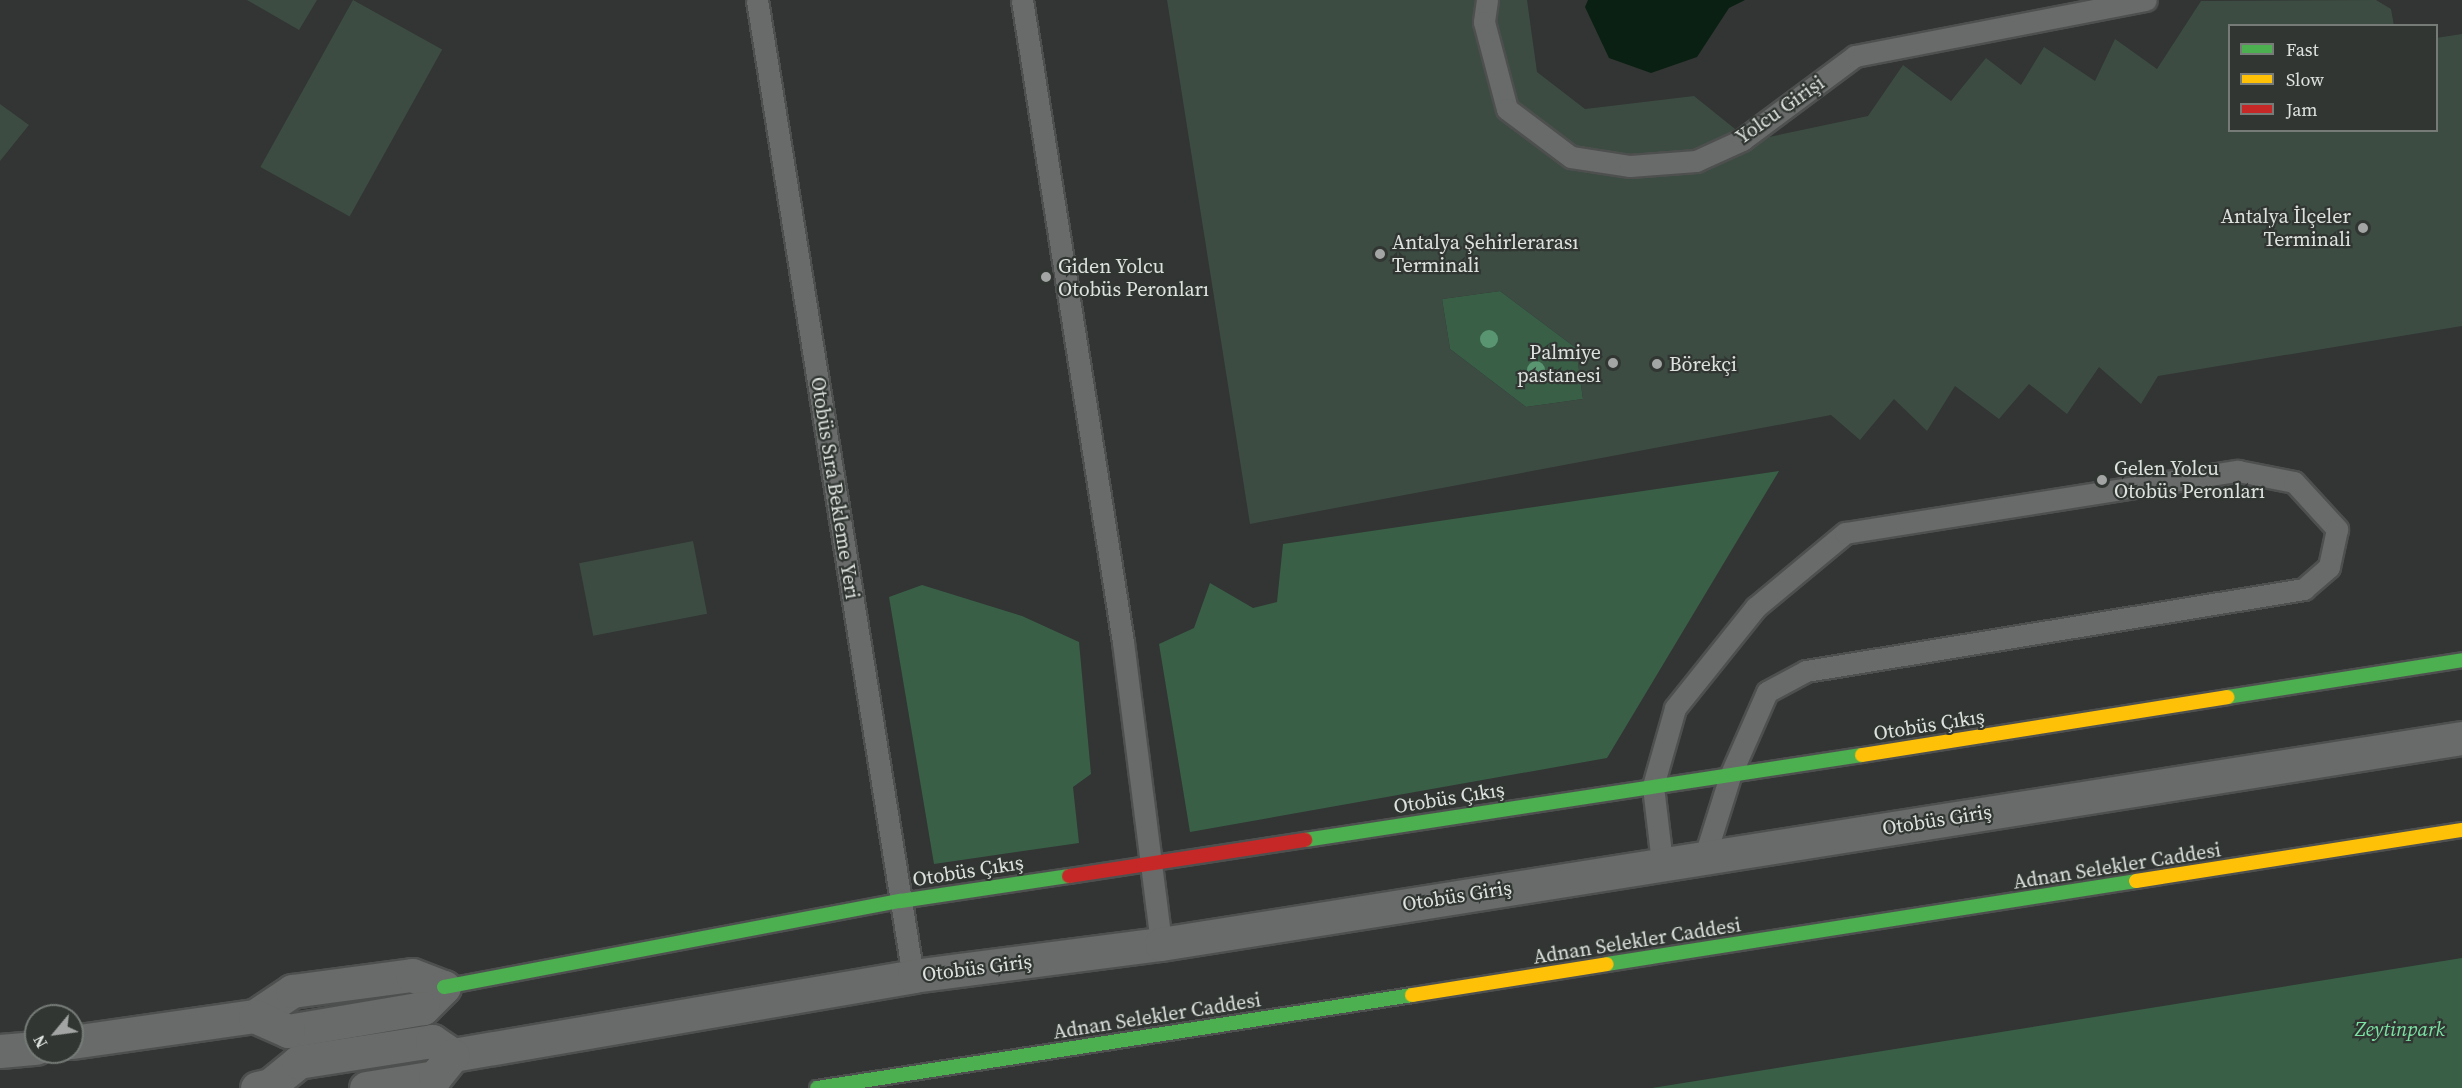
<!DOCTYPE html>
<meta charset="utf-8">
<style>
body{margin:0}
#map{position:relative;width:2462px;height:1088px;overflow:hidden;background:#323533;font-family:"Source Serif 4",serif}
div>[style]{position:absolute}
.green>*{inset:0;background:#395f47}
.water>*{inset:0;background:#0a2013}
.building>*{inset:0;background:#3c4c43;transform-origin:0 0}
.roads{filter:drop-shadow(2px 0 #4e504f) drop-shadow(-2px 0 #4e504f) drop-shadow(0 2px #4e504f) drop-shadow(0 -2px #4e504f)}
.lane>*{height:21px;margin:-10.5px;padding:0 10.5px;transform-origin:10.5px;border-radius:10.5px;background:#686b69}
.street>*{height:33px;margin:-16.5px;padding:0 16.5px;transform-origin:16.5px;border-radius:16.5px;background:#686b69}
.fast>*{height:14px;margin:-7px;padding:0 7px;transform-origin:7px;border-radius:7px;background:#4caf50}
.slow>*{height:14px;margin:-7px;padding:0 7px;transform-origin:7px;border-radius:7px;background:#ffc107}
.jam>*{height:14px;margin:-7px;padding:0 7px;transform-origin:7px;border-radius:7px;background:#c62828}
.trees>*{width:18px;height:18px;margin:-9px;border-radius:50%;background:#5a9571}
.dots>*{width:16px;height:16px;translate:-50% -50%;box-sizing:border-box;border:3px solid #313633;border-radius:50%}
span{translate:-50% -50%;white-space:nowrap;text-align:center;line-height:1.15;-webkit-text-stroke:4.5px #313633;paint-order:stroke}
.street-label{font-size:20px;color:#dee2df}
.poi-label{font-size:20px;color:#dee2df}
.right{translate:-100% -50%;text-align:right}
.left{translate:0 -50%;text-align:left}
.park-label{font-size:20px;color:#7ae3a3;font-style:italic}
.legend{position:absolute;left:2228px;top:24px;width:210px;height:108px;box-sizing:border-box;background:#313633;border:2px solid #767b78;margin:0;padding:8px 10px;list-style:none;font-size:18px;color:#dee2df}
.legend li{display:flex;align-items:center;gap:12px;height:30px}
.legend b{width:30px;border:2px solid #767b78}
.north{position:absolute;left:24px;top:1004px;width:60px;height:60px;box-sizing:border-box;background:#313633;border:2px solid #767b78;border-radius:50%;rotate:241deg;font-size:16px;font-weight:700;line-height:24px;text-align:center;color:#dee2df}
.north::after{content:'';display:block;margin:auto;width:21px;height:27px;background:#a2a5a3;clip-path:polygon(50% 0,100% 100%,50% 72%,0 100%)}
</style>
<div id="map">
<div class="green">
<div style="clip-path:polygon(1500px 291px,1576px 348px,1583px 399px,1526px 407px,1450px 349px,1442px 299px)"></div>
<div style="clip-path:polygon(1779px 471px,1607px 758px,1190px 832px,1159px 644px,1194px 628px,1210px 583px,1253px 608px,1277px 602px,1283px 544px)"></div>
<div style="clip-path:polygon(922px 585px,1022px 616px,1079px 642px,1091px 774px,1073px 787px,1079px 843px,934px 864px,889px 597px)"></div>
<div style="clip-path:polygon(2462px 958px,2462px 1088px,1652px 1088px)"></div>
</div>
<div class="water">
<div style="clip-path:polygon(1588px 0,1745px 0,1729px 8px,1697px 57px,1651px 73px,1609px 58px,1585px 7px)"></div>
</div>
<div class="building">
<div style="clip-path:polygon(247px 0,317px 0,299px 30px)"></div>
<div style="left:353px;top:0;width:102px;height:191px;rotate:29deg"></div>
<div style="clip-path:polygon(evenodd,1167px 0,1527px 0,1537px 72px,1585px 109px,1694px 96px,1750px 141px,1868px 116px,1903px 65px,1951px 101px,1986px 58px,2021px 85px,2044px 47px,2095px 81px,2115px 39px,2157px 69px,2201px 1px,2376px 0,2391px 9px,2394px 26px,2230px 26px,2230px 130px,2436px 130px,2436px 38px,2462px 34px,2462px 326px,2158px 376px,2141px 404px,2099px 367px,2067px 414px,2029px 384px,1999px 419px,1955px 386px,1927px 431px,1894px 399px,1860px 440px,1831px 415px,1250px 524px,1167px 0,1500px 291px,1576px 348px,1583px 399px,1526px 407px,1450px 349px,1442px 299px,1500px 291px)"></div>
<div style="clip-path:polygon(0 104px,29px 125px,0 161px)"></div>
<div style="left:693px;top:541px;width:74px;height:116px;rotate:79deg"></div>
</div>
<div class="roads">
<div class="lane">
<div style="left:757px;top:0;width:988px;rotate:80.92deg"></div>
<div style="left:1022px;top:0;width:650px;rotate:81.06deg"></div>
<div style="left:1123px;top:642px;width:304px;rotate:82.8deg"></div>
<div style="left:1487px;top:0;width:22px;rotate:98deg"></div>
<div style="left:1484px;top:22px;width:90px;rotate:75.2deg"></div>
<div style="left:1507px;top:109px;width:80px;rotate:36.9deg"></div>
<div style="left:1571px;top:157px;width:60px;rotate:8.7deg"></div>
<div style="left:1630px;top:166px;width:66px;rotate:-4.3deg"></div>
<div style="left:1696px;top:161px;width:51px;rotate:-24.5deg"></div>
<div style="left:1742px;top:140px;width:141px;rotate:-36.6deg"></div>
<div style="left:1855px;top:56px;width:296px;rotate:-10.9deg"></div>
<div style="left:1662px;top:862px;width:77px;rotate:-96.8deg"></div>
<div style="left:1653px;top:786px;width:81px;rotate:-74.2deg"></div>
<div style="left:1675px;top:708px;width:129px;rotate:-51.3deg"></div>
<div style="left:1756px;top:607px;width:116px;rotate:-39.7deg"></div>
<div style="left:1845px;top:533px;width:398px;rotate:-9deg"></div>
<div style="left:2238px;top:471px;width:57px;rotate:11.1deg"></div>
<div style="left:2294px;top:482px;width:64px;rotate:47.5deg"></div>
<div style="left:2337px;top:529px;width:39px;rotate:102deg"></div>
<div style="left:2329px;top:567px;width:33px;rotate:139deg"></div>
<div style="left:2304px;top:589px;width:505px;rotate:170.65deg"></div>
<div style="left:1806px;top:671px;width:44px;rotate:151.7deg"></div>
<div style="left:1767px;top:692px;width:92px;rotate:113.8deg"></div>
<div style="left:1730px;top:776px;width:84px;rotate:107.4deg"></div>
</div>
<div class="street">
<div style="left:72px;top:1042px;width:185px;rotate:-8.1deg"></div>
<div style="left:255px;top:1016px;width:45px;rotate:-34deg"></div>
<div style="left:292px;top:991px;width:121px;rotate:-7.6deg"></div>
<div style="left:412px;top:975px;width:34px;rotate:21deg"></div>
<div style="left:444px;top:987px;width:30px;rotate:135deg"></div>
<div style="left:423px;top:1008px;width:137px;rotate:170.3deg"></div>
<div style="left:288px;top:1031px;width:36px;rotate:-156deg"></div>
<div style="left:0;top:1051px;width:36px;rotate:-5deg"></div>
<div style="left:453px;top:1055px;width:467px;rotate:-9.7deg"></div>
<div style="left:913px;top:976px;width:250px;rotate:-7.4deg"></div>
<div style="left:1161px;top:944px;width:1317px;rotate:-9deg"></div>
<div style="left:257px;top:1088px;width:13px;rotate:-13deg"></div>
<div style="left:270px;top:1085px;width:36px;rotate:-39deg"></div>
<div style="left:298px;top:1062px;width:136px;rotate:-8.9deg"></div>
<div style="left:432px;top:1041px;width:25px;rotate:34deg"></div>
<div style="left:366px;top:1088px;width:70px;rotate:-9.1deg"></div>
<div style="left:435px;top:1077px;width:28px;rotate:-51deg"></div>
</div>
<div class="fast">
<div style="left:2227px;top:697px;width:238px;rotate:-8.9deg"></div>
<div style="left:1305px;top:840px;width:563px;rotate:-8.68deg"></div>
<div style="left:1607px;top:964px;width:535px;rotate:-8.92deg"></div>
<div style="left:444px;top:987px;width:465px;rotate:-10.7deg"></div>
<div style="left:901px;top:901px;width:170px;rotate:-8.5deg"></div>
<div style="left:817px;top:1088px;width:602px;rotate:-8.88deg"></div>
</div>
<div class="slow">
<div style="left:1862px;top:755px;width:370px;rotate:-9deg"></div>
<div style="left:2136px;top:881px;width:330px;rotate:-8.9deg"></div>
<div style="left:1412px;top:995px;width:197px;rotate:-9deg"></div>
</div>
<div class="jam">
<div style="left:1069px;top:876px;width:239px;rotate:-8.7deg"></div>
</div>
</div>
<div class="trees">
<div style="left:1489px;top:339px"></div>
<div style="left:1536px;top:370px"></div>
</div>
<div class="dots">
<div style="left:2363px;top:228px;background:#a2a5a3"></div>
<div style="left:1380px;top:254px;background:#a2a5a3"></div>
<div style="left:1046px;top:277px;background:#a2a5a3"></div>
<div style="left:1613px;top:363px;background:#a2a5a3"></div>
<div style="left:1657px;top:364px;background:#a2a5a3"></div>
<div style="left:2102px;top:480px;background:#a2a5a3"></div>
</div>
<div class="street-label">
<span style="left:1780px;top:110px;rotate:-35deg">Yolcu Girişi</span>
<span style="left:835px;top:488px;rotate:81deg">Otobüs Sıra Bekleme Yeri</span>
<span style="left:1929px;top:725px;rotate:-9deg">Otobüs Çıkış</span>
<span style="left:1449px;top:798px;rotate:-9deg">Otobüs Çıkış</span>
<span style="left:1937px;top:820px;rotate:-9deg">Otobüs Giriş</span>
<span style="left:2117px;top:866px;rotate:-9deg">Adnan Selekler Caddesi</span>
<span style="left:968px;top:871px;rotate:-9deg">Otobüs Çıkış</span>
<span style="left:1457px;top:896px;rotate:-9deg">Otobüs Giriş</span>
<span style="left:1637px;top:941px;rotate:-9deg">Adnan Selekler Caddesi</span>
<span style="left:977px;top:968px;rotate:-7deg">Otobüs Giriş</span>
<span style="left:1157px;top:1016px;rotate:-9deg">Adnan Selekler Caddesi</span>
</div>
<div class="poi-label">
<span class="right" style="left:2351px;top:228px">Antalya İlçeler<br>Terminali</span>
<span class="left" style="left:1392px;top:254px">Antalya Şehirlerarası<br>Terminali</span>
<span class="left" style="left:1058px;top:278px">Giden Yolcu<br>Otobüs Peronları</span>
<span class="right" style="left:1601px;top:364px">Palmiye<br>pastanesi</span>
<span class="left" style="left:1669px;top:364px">Börekçi</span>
<span class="left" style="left:2114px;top:480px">Gelen Yolcu<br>Otobüs Peronları</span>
</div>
<div class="park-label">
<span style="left:2400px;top:1029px">Zeytinpark</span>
</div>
<ul class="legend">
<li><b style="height:8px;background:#4caf50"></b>Fast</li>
<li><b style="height:8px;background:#ffc107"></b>Slow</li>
<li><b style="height:8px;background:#c62828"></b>Jam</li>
</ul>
<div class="north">N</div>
</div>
